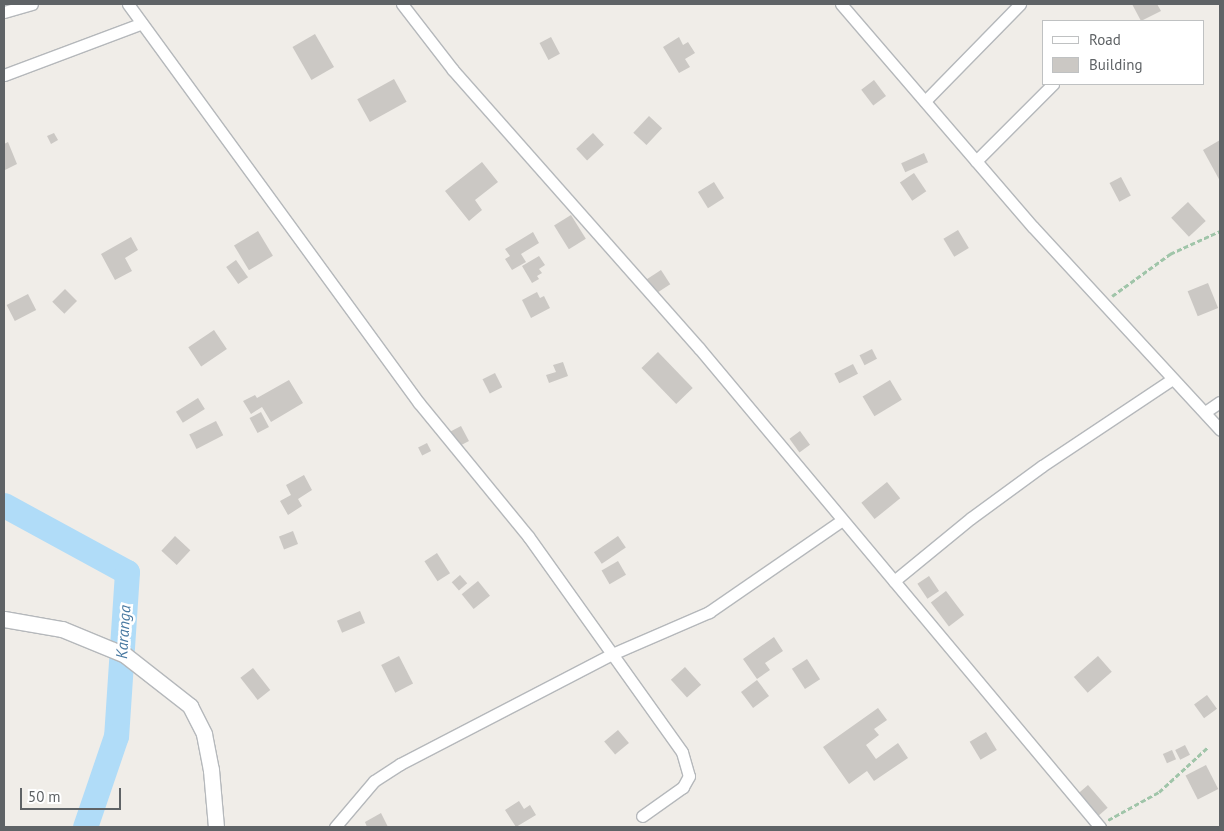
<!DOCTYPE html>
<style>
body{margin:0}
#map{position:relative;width:1224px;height:831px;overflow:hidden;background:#f0ede8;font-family:"PT Sans",sans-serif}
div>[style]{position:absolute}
.river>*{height:25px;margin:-12.5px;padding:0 12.5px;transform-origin:12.5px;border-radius:12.5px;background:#b0dcf8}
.building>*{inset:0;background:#cbc8c4;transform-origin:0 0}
.path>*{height:2.5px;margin-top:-1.25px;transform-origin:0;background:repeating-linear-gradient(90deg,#a0c5a9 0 5px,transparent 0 7.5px)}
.roads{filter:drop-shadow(1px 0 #b5b8bb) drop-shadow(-1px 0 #b5b8bb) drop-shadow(0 1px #b5b8bb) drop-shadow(0 -1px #b5b8bb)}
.street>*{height:11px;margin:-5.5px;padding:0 5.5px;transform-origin:5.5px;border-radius:5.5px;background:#fff}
.secondary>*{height:15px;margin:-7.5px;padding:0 7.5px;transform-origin:7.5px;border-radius:7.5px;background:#fff}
span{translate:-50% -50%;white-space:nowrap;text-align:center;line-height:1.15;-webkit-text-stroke:5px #fff;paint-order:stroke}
.water-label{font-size:16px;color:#4979a1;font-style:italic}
.frame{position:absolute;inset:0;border:5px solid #5f6366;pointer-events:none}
.legend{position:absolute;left:1042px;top:20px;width:162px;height:65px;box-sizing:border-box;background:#fff;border:1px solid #bfc1c2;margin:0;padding:6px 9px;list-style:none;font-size:15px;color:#5f6366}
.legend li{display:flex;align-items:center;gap:10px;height:25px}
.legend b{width:25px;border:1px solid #bfc1c2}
.scale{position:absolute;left:20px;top:788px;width:101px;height:22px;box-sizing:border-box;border:2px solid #5f6366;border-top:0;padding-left:6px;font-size:15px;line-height:18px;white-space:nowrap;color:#5f6366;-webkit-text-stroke:4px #fff;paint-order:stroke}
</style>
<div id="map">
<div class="river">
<div style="left:4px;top:505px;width:140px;rotate:28.6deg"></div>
<div style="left:127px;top:572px;width:164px;rotate:93.8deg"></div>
<div style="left:116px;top:736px;width:96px;rotate:108.8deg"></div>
</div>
<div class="building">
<div style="clip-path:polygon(1132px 4px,1157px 4px,1161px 11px,1141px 21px)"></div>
<div style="left:315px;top:34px;width:38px;height:26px;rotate:60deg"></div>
<div style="left:551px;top:37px;width:19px;height:13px;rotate:62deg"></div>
<div style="clip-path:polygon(679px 37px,683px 45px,688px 42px,695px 53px,685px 59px,690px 67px,679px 73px,663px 47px)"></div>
<div style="left:394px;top:79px;width:26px;height:42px;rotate:61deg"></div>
<div style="left:874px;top:80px;width:20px;height:16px;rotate:53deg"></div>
<div style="left:649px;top:116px;width:18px;height:23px;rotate:43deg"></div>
<div style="clip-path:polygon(54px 133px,58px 140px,51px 144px,47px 136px)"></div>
<div style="left:593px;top:133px;width:16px;height:23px;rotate:47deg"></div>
<div style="clip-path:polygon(1220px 140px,1220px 181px,1203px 150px)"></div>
<div style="clip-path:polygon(8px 142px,17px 164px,5px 170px,4px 144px)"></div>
<div style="left:924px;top:153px;width:10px;height:25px;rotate:66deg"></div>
<div style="clip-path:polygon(482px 162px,498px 182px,475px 200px,482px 210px,469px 221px,445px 191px)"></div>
<div style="left:914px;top:173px;width:22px;height:17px;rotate:56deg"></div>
<div style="left:1121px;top:177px;width:21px;height:13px;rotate:62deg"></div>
<div style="left:714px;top:182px;width:19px;height:19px;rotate:58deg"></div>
<div style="left:1188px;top:202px;width:26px;height:23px;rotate:47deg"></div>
<div style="left:571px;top:215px;width:28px;height:20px;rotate:58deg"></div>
<div style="left:958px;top:230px;width:21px;height:17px;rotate:59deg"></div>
<div style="left:258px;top:231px;width:29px;height:28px;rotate:59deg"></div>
<div style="clip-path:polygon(533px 232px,539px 243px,521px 254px,526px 262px,512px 270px,505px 259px,510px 256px,505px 249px)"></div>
<div style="clip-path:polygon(131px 237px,138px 250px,125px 258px,132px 271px,115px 280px,101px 254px)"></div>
<div style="clip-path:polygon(539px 256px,545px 265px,539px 269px,542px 273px,537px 276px,539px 279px,532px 283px,522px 266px)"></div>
<div style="left:236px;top:260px;width:21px;height:12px;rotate:55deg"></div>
<div style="left:661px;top:270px;width:17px;height:22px;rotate:57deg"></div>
<div style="left:1208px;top:283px;width:27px;height:22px;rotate:68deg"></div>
<div style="left:65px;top:289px;width:17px;height:18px;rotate:45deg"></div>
<div style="clip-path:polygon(537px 292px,540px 298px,544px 296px,550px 308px,531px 318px,522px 300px)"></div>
<div style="left:28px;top:294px;width:18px;height:24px;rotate:63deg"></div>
<div style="left:214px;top:330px;width:23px;height:31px;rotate:56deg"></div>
<div style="left:872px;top:349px;width:11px;height:14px;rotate:63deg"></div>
<div style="left:658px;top:352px;width:50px;height:23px;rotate:46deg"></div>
<div style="clip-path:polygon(563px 362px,568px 376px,549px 383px,546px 375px,556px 372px,553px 365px)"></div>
<div style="left:853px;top:364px;width:11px;height:21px;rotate:63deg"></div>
<div style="left:495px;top:373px;width:16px;height:14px;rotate:63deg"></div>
<div style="clip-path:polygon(289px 380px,303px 403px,271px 422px,262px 407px,251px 414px,243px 401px,255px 395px,257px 398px)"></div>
<div style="left:890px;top:380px;width:23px;height:32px;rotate:59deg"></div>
<div style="left:198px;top:398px;width:13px;height:26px;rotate:58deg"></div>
<div style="left:261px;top:412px;width:17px;height:13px;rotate:62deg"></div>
<div style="left:216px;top:421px;width:16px;height:30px;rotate:63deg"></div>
<div style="left:461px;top:426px;width:17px;height:13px;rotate:62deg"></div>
<div style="left:800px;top:431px;width:17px;height:13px;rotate:54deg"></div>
<div style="left:427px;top:443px;width:9px;height:10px;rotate:63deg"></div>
<div style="clip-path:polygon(304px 475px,312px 490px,298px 499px,302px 506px,288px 515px,280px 501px,291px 495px,286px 485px)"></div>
<div style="left:887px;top:482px;width:21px;height:33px;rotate:51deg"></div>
<div style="left:293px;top:531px;width:14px;height:15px;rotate:69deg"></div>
<div style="left:175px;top:536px;width:21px;height:20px;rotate:43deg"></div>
<div style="left:618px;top:536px;width:14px;height:29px;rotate:56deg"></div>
<div style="left:437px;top:553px;width:24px;height:15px;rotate:57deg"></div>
<div style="left:618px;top:561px;width:16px;height:19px;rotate:60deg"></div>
<div style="left:460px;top:575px;width:11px;height:11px;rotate:49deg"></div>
<div style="left:929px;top:576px;width:18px;height:14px;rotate:56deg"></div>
<div style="left:478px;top:581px;width:19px;height:21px;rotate:51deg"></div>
<div style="left:946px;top:591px;width:30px;height:19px;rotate:53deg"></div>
<div style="left:360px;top:611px;width:13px;height:25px;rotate:67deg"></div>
<div style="clip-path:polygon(774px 637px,783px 651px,765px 663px,770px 670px,757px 679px,743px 659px)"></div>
<div style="left:399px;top:656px;width:31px;height:20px;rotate:63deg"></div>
<div style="left:1098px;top:656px;width:21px;height:32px;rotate:49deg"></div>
<div style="left:807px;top:659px;width:24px;height:18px;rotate:57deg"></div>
<div style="left:685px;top:667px;width:24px;height:19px;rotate:48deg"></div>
<div style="left:253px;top:668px;width:28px;height:16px;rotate:52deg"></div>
<div style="left:757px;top:680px;width:20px;height:20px;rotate:53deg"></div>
<div style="left:1207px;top:695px;width:17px;height:16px;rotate:54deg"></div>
<div style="clip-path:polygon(878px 708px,887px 720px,874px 729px,879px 735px,866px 745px,876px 759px,898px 743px,908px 758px,874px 781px,867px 771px,849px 784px,823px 747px)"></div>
<div style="left:618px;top:730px;width:17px;height:18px;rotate:50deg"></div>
<div style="left:986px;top:732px;width:21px;height:19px;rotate:59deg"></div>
<div style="left:1185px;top:745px;width:11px;height:11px;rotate:63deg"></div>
<div style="left:1172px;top:750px;width:10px;height:10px;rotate:66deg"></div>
<div style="left:1206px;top:765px;width:27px;height:23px;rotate:63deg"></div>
<div style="left:1088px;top:785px;width:30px;height:13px;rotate:49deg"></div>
<div style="clip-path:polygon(519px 801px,524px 809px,530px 805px,536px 815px,516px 827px,505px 810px)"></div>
<div style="clip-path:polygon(381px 813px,388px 827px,367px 827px,365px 822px)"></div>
</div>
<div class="path">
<div style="left:1112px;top:296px;width:72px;rotate:-35.9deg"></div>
<div style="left:1170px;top:254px;width:55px;rotate:-24.7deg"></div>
<div style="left:1108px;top:820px;width:58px;rotate:-28.8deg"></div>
<div style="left:1159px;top:792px;width:67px;rotate:-42.6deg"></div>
</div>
<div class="roads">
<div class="street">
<div style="left:128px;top:4px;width:494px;rotate:53.9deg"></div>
<div style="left:419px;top:403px;width:172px;rotate:50.7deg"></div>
<div style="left:528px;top:536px;width:265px;rotate:54.5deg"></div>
<div style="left:682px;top:752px;width:25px;rotate:74deg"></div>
<div style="left:689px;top:776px;width:13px;rotate:119deg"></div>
<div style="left:683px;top:787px;width:50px;rotate:144.7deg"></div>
<div style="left:402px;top:4px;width:83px;rotate:52.3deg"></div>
<div style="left:453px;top:70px;width:371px;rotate:48.5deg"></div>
<div style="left:699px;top:348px;width:625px;rotate:50.07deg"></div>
<div style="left:841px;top:4px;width:294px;rotate:49.3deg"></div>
<div style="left:1033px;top:227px;width:276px;rotate:47.3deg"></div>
<div style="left:4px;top:12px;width:29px;rotate:-16deg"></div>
<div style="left:4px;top:75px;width:147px;rotate:-20.6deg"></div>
<div style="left:925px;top:101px;width:136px;rotate:-45.6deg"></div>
<div style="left:976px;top:161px;width:109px;rotate:-45deg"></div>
<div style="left:1205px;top:412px;width:18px;rotate:-34deg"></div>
<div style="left:894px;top:581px;width:99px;rotate:-39.3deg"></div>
<div style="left:971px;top:518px;width:88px;rotate:-36.2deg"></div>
<div style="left:1042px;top:466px;width:155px;rotate:-33.7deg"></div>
<div style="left:335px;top:827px;width:60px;rotate:-49.7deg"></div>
<div style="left:374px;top:781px;width:31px;rotate:-33deg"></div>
<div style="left:400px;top:764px;width:239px;rotate:-27.4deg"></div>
<div style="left:612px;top:654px;width:106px;rotate:-23.4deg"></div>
<div style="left:709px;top:612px;width:160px;rotate:-34.6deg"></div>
</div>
<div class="secondary">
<div style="left:4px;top:619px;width:59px;rotate:9.8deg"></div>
<div style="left:62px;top:629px;width:68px;rotate:22.4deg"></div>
<div style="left:125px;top:655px;width:83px;rotate:38.1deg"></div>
<div style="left:190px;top:706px;width:31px;rotate:63deg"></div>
<div style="left:204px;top:734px;width:37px;rotate:79deg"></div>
<div style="left:211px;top:770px;width:57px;rotate:85deg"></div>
</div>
</div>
<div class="water-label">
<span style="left:123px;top:632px;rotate:-86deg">Karanga</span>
</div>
<div class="frame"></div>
<ul class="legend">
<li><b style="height:6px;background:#fff"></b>Road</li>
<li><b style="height:14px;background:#cbc8c4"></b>Building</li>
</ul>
<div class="scale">50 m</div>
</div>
